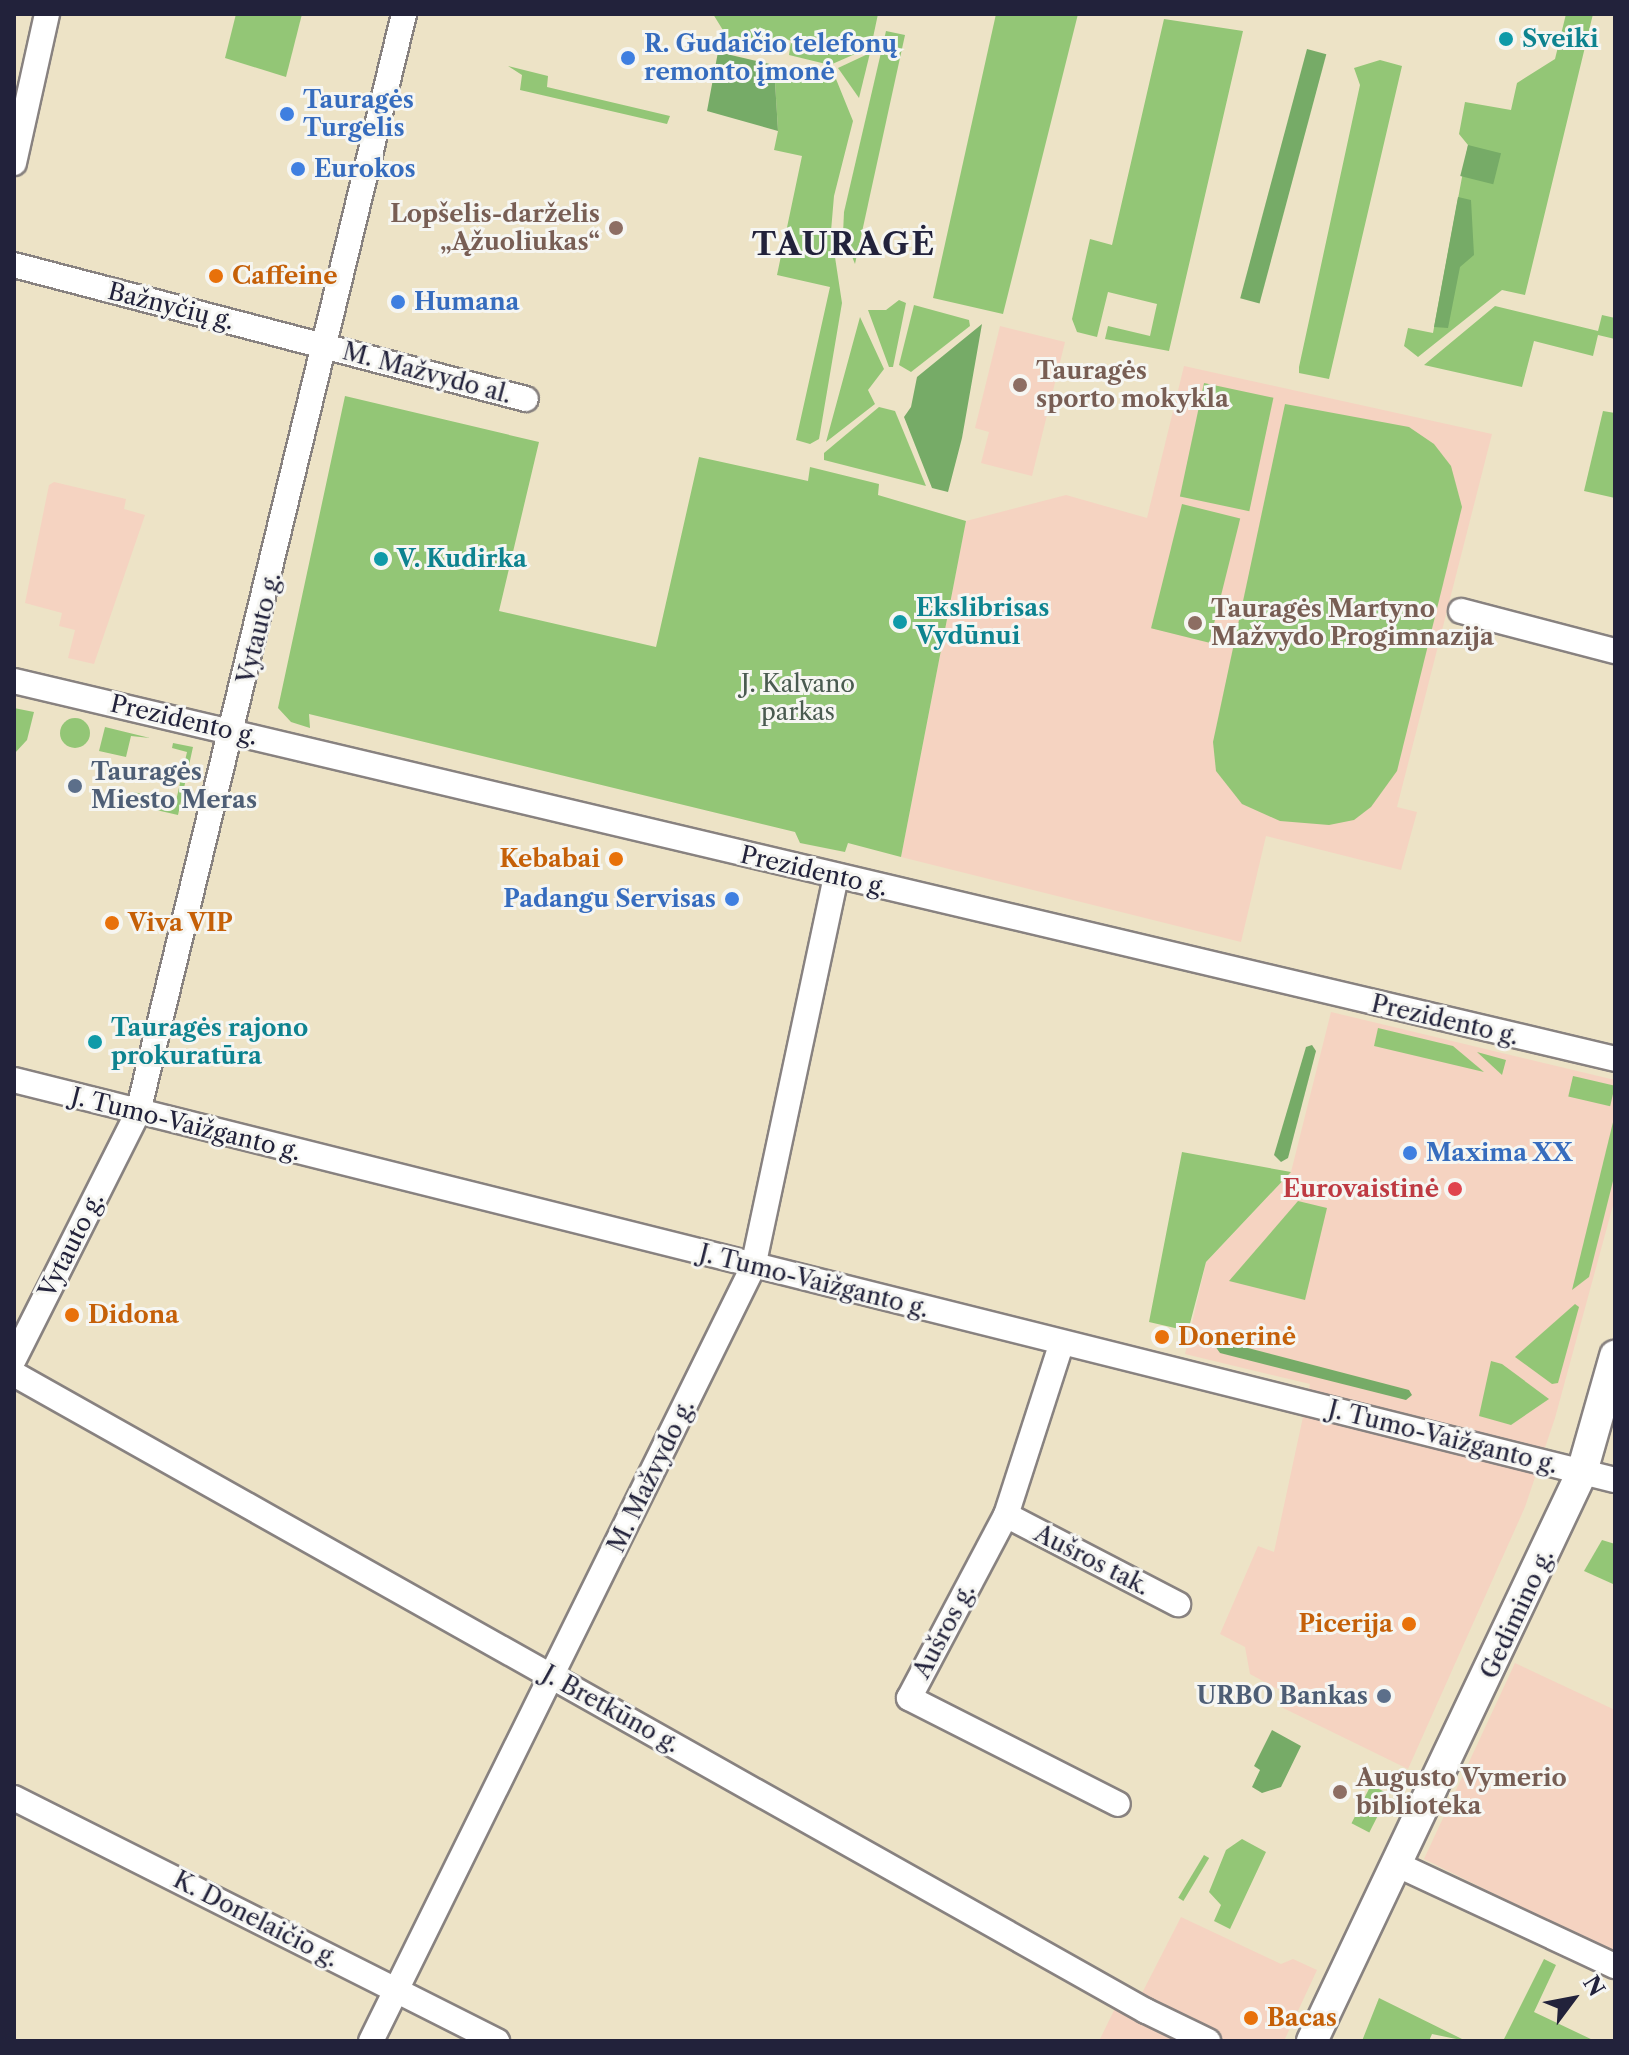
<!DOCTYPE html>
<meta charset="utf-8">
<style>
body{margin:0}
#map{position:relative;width:1629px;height:2055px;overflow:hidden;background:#ede3c6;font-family:"Libre Caslon Text",serif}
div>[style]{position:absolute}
.built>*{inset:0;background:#f5d3c1}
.green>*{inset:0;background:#93c676;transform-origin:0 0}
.round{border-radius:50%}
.forest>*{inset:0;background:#76ab67;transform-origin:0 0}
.roads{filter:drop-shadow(2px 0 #888280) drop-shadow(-2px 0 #888280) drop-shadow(0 2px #888280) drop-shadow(0 -2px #888280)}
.minor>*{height:24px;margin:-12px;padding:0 12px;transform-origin:12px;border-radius:12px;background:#fff}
.major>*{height:30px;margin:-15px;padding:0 15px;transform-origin:15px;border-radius:15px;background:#fff}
.dots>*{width:22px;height:22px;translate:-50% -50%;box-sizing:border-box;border:4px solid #f6f6f2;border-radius:50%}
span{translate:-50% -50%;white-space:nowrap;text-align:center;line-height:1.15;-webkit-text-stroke:6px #f6f6f2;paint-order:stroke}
.culture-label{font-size:24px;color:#0d838f;font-weight:700}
.left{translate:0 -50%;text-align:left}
.shop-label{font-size:24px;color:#366cbe;font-weight:700}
.right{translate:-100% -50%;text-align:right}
.education-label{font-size:24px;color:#785e54;font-weight:700}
.food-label{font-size:24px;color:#c56008;font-weight:700}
.street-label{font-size:24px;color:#22223b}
.park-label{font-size:24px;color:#4a5b50}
.service-label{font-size:24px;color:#4e5e75;font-weight:700}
.health-label{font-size:24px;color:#be3a42;font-weight:700}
.district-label{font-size:32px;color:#22223b;font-weight:700;letter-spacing:2px}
.frame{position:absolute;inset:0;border:16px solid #22223b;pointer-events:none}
.north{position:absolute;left:1533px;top:1959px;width:80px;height:80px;-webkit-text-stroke:6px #f6f6f2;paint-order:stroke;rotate:58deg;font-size:22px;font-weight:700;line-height:32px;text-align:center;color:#22223b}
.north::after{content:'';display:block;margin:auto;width:28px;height:36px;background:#22223b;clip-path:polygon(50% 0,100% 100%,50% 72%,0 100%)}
</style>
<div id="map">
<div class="built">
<div style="clip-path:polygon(1000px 326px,1065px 342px,1032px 476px,981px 463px,989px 432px,975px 428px)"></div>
<div style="clip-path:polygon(1184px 366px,1492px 434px,1397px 807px,1417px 812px,1401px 870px,1266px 836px,1241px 942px,901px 857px,966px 521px,1066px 495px,1147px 518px)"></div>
<div style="clip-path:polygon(54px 482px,126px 499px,124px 509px,145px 515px,94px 664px,68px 658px,75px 630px,59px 626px,62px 613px,25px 603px,49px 485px)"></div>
<div style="clip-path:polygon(1331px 1012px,1615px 1080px,1615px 1198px,1555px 1418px,1525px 1507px,1408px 1769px,1277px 1705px,1283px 1692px,1250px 1674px,1245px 1647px,1220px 1634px,1258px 1546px,1274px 1552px,1310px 1384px,1185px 1354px,1206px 1262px,1291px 1172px)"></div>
<div style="clip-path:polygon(1515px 1663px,1615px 1710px,1615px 1954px,1424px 1859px)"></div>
<div style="clip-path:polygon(1181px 1917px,1281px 1964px,1293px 1959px,1317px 1970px,1284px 2041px,1099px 2041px,1124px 1990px,1140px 1997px)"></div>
</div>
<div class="green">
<div style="clip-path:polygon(236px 14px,302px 14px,286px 77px,225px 58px)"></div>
<div style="clip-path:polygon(713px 14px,878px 14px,871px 47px,830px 65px,789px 55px,791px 41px,784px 38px,780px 52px,729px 40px)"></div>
<div style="clip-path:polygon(996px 14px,1078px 14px,1003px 314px,933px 298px)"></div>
<div style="clip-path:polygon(1566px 14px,1593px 14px,1525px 295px,1502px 290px,1418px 357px,1404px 346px,1408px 328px,1433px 333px,1468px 145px,1459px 134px,1465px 102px,1511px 110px,1517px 83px,1555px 59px)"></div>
<div style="clip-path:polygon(1164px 19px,1243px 31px,1169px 351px,1105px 339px,1108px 326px,1150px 336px,1157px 304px,1108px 292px,1097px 337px,1077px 332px,1072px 319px,1090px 239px,1112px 245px)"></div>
<div style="clip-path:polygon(886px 31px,905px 35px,855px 264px,843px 234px,844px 212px)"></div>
<div style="clip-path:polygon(870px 53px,859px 98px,838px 68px)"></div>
<div style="clip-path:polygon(1380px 60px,1402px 66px,1329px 379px,1299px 373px,1299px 367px,1360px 85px,1354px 68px)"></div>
<div style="clip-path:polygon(774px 65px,836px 79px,853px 121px,834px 196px,831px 231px,842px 303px,819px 439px,810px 444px,796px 440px,830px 287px,777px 275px,802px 156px,774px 150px,778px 131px)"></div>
<div style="clip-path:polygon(508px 66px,548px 76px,547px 87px,670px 116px,667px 124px,520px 90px,522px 75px)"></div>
<div style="clip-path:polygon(899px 300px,906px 303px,893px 367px,889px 367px,868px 310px,886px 310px)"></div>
<div style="clip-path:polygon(914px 305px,969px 320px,970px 326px,911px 372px,899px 365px)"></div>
<div style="clip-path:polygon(1495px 306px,1598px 331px,1602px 315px,1615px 318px,1615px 339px,1598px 335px,1593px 356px,1534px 341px,1522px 387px,1424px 365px)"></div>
<div style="clip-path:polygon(860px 317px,884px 369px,868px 390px,875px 404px,826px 442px)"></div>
<div style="left:1204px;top:383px;width:71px;height:116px;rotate:12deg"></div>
<div style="clip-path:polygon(345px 396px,539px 442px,499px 611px,656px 647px,699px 457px,808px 481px,810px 467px,879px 484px,878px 495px,966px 521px,901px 857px,848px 843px,845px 852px,800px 843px,795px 832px,309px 714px,310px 728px,291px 722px,278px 708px)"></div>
<div style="clip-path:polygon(1285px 404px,1409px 427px,1434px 444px,1451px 466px,1462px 507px,1397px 771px,1371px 807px,1354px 820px,1329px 825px,1280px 821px,1242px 804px,1216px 771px,1213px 742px)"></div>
<div style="clip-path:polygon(879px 407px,895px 411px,926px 486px,824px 460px,824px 453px)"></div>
<div style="clip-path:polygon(1603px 411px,1615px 413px,1615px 498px,1584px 491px)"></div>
<div style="left:1182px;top:504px;width:60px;height:128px;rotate:14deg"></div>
<div style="clip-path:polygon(14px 708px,34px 712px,27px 740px,14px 754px)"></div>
<div class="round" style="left:60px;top:718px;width:30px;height:30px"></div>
<div style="clip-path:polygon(105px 727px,150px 738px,131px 736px,126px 757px,99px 751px)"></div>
<div style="clip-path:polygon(173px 743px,193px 747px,178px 815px,130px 804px,133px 792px,176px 801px,187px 752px,172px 748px)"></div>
<div style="clip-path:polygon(1378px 1028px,1453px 1046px,1484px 1072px,1374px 1046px)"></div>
<div style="clip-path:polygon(1477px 1052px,1506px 1060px,1502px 1075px)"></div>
<div style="left:1573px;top:1076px;width:43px;height:21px;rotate:13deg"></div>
<div style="clip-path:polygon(1615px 1114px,1615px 1173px,1589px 1277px,1572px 1290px)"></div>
<div style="clip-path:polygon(1182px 1152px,1291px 1172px,1206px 1262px,1188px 1331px,1149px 1322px)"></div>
<div style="clip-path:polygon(1298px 1201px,1327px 1208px,1305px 1300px,1229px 1281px)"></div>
<div style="clip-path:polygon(1575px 1304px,1579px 1307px,1558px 1383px,1552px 1384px,1515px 1357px)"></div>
<div style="clip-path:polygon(1491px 1361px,1502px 1364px,1549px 1399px,1511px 1425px,1479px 1416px)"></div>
<div style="clip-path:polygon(1602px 1540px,1615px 1544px,1613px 1584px,1584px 1571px)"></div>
<div style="left:1371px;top:1785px;width:20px;height:43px;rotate:27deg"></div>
<div style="clip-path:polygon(1242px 1839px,1266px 1852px,1230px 1929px,1214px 1921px,1221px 1905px,1209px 1892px,1226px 1850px)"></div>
<div style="left:1204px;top:1855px;width:6px;height:50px;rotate:31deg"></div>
<div style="clip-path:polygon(1544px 1959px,1556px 1965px,1534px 2012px,1595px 2041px,1503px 2041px)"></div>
<div style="clip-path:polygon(1379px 1998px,1456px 2036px,1466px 2041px,1432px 2034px,1429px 2041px,1362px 2041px)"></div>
</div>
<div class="forest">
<div style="left:1307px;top:49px;width:20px;height:258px;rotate:15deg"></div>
<div style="clip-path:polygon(718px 52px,774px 65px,778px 131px,707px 111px)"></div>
<div style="left:1468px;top:145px;width:34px;height:32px;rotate:14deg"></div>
<div style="clip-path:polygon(1458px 197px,1471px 200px,1474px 255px,1460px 267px,1448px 328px,1434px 327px)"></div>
<div style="clip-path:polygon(982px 324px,962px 438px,948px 492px,932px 488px,904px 417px,911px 407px,917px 377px)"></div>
<div style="clip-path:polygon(1312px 1045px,1316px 1051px,1288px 1158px,1281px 1162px,1274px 1155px,1306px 1047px)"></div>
<div style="clip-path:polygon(1221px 1341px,1409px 1390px,1412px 1395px,1406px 1400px,1220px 1353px,1215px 1346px)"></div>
<div style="clip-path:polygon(1272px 1730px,1301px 1746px,1281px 1787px,1262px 1793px,1252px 1787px,1260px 1770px,1254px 1766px)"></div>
</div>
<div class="roads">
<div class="minor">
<div style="left:14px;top:163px;width:153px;rotate:-77.5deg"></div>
<div style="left:14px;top:265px;width:529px;rotate:14.67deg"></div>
<div style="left:1461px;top:611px;width:159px;rotate:14.6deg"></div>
<div style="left:14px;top:681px;width:1645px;rotate:13.28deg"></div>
<div style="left:14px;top:1080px;width:1650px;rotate:14.03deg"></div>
<div style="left:1061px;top:1345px;width:179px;rotate:107.9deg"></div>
<div style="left:1006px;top:1515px;width:207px;rotate:117.9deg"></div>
<div style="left:909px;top:1698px;width:234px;rotate:26.9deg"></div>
<div style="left:14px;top:1359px;width:276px;rotate:-63.3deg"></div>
<div style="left:138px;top:1112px;width:1130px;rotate:-76.38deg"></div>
<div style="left:14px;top:1374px;width:1299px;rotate:29.37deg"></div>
<div style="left:1146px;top:2011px;width:69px;rotate:25.8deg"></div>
<div style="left:1006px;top:1515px;width:194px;rotate:27.4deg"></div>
<div style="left:14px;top:1798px;width:541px;rotate:26.71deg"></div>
<div style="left:1396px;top:1864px;width:242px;rotate:25deg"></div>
<div style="left:371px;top:2041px;width:863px;rotate:-63.73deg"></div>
<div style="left:753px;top:1267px;width:400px;rotate:-78deg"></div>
</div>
<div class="major">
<div style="left:1312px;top:2041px;width:630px;rotate:-64.61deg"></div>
<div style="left:1582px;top:1472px;width:121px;rotate:-74.1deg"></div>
</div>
</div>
<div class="dots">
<div style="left:1506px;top:39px;background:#0f9aa8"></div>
<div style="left:628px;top:58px;background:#3f7fe0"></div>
<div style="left:287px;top:114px;background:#3f7fe0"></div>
<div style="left:298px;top:169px;background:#3f7fe0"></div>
<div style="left:616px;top:228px;background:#8d6e63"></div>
<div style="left:216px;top:276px;background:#e8710a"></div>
<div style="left:398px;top:302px;background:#3f7fe0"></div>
<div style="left:1020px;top:385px;background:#8d6e63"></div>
<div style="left:381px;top:559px;background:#0f9aa8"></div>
<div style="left:900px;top:622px;background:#0f9aa8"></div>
<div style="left:1195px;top:623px;background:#8d6e63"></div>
<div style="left:75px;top:786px;background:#5c6f8a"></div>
<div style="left:616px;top:859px;background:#e8710a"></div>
<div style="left:732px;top:899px;background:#3f7fe0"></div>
<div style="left:112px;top:923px;background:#e8710a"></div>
<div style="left:95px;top:1042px;background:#0f9aa8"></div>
<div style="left:1410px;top:1153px;background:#3f7fe0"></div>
<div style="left:1455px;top:1189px;background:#e0444e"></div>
<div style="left:72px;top:1315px;background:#e8710a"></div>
<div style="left:1162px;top:1337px;background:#e8710a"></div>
<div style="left:1409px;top:1624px;background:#e8710a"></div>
<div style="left:1384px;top:1696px;background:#5c6f8a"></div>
<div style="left:1340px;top:1792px;background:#8d6e63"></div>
<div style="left:1251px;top:2018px;background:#e8710a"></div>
</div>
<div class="culture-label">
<span class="left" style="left:1522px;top:39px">Sveiki</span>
<span class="left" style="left:397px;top:559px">V. Kudirka</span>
<span class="left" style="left:916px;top:622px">Ekslibrisas<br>Vydūnui</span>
<span class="left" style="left:111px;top:1042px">Tauragės rajono<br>prokuratūra</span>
</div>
<div class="shop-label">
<span class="left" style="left:644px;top:58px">R. Gudaičio telefonų<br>remonto įmonė</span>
<span class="left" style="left:303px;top:114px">Tauragės<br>Turgelis</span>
<span class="left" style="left:314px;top:169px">Eurokos</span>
<span class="left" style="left:414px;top:302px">Humana</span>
<span class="right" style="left:716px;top:899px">Padangu Servisas</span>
<span class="left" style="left:1426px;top:1153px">Maxima XX</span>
</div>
<div class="education-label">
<span class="right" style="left:600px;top:228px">Lopšelis-darželis<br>„Ąžuoliukas“</span>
<span class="left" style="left:1036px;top:385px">Tauragės<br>sporto mokykla</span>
<span class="left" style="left:1211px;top:623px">Tauragės Martyno<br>Mažvydo Progimnazija</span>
<span class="left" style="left:1356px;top:1792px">Augusto Vymerio<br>biblioteka</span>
</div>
<div class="food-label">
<span class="left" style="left:232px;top:276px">Caffeine</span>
<span class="right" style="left:600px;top:859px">Kebabai</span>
<span class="left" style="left:128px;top:923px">Viva VIP</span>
<span class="left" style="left:88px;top:1315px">Didona</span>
<span class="left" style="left:1178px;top:1337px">Donerinė</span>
<span class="right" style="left:1393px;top:1624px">Picerija</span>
<span class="left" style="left:1267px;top:2018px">Bacas</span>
</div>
<div class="street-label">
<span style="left:171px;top:306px;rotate:14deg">Bažnyčių g.</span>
<span style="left:427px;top:373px;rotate:15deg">M. Mažvydo al.</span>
<span style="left:259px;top:628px;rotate:-76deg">Vytauto g.</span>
<span style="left:184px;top:720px;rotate:13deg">Prezidento g.</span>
<span style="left:814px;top:871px;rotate:13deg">Prezidento g.</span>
<span style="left:1445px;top:1020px;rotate:13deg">Prezidento g.</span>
<span style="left:186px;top:1124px;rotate:14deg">J. Tumo-Vaižganto g.</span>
<span style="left:71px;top:1245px;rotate:-63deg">Vytauto g.</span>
<span style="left:814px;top:1281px;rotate:14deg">J. Tumo-Vaižganto g.</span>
<span style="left:1443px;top:1437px;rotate:14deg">J. Tumo-Vaižganto g.</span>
<span style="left:651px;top:1476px;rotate:-64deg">M. Mažvydo g.</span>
<span style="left:1092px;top:1560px;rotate:27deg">Aušros tak.</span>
<span style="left:1517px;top:1614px;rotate:-65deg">Gedimino g.</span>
<span style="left:944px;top:1631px;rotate:-62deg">Aušros g.</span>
<span style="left:611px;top:1709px;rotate:29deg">J. Bretkūno g.</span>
<span style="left:256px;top:1919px;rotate:27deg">K. Donelaičio g.</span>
</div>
<div class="park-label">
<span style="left:798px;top:698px">J. Kalvano<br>parkas</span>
</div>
<div class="service-label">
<span class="left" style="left:91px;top:786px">Tauragės<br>Miesto Meras</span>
<span class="right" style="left:1368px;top:1696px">URBO Bankas</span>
</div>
<div class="health-label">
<span class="right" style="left:1439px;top:1189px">Eurovaistinė</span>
</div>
<div class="district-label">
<span style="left:844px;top:244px">TAURAGĖ</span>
</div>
<div class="frame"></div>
<div class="north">N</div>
</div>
